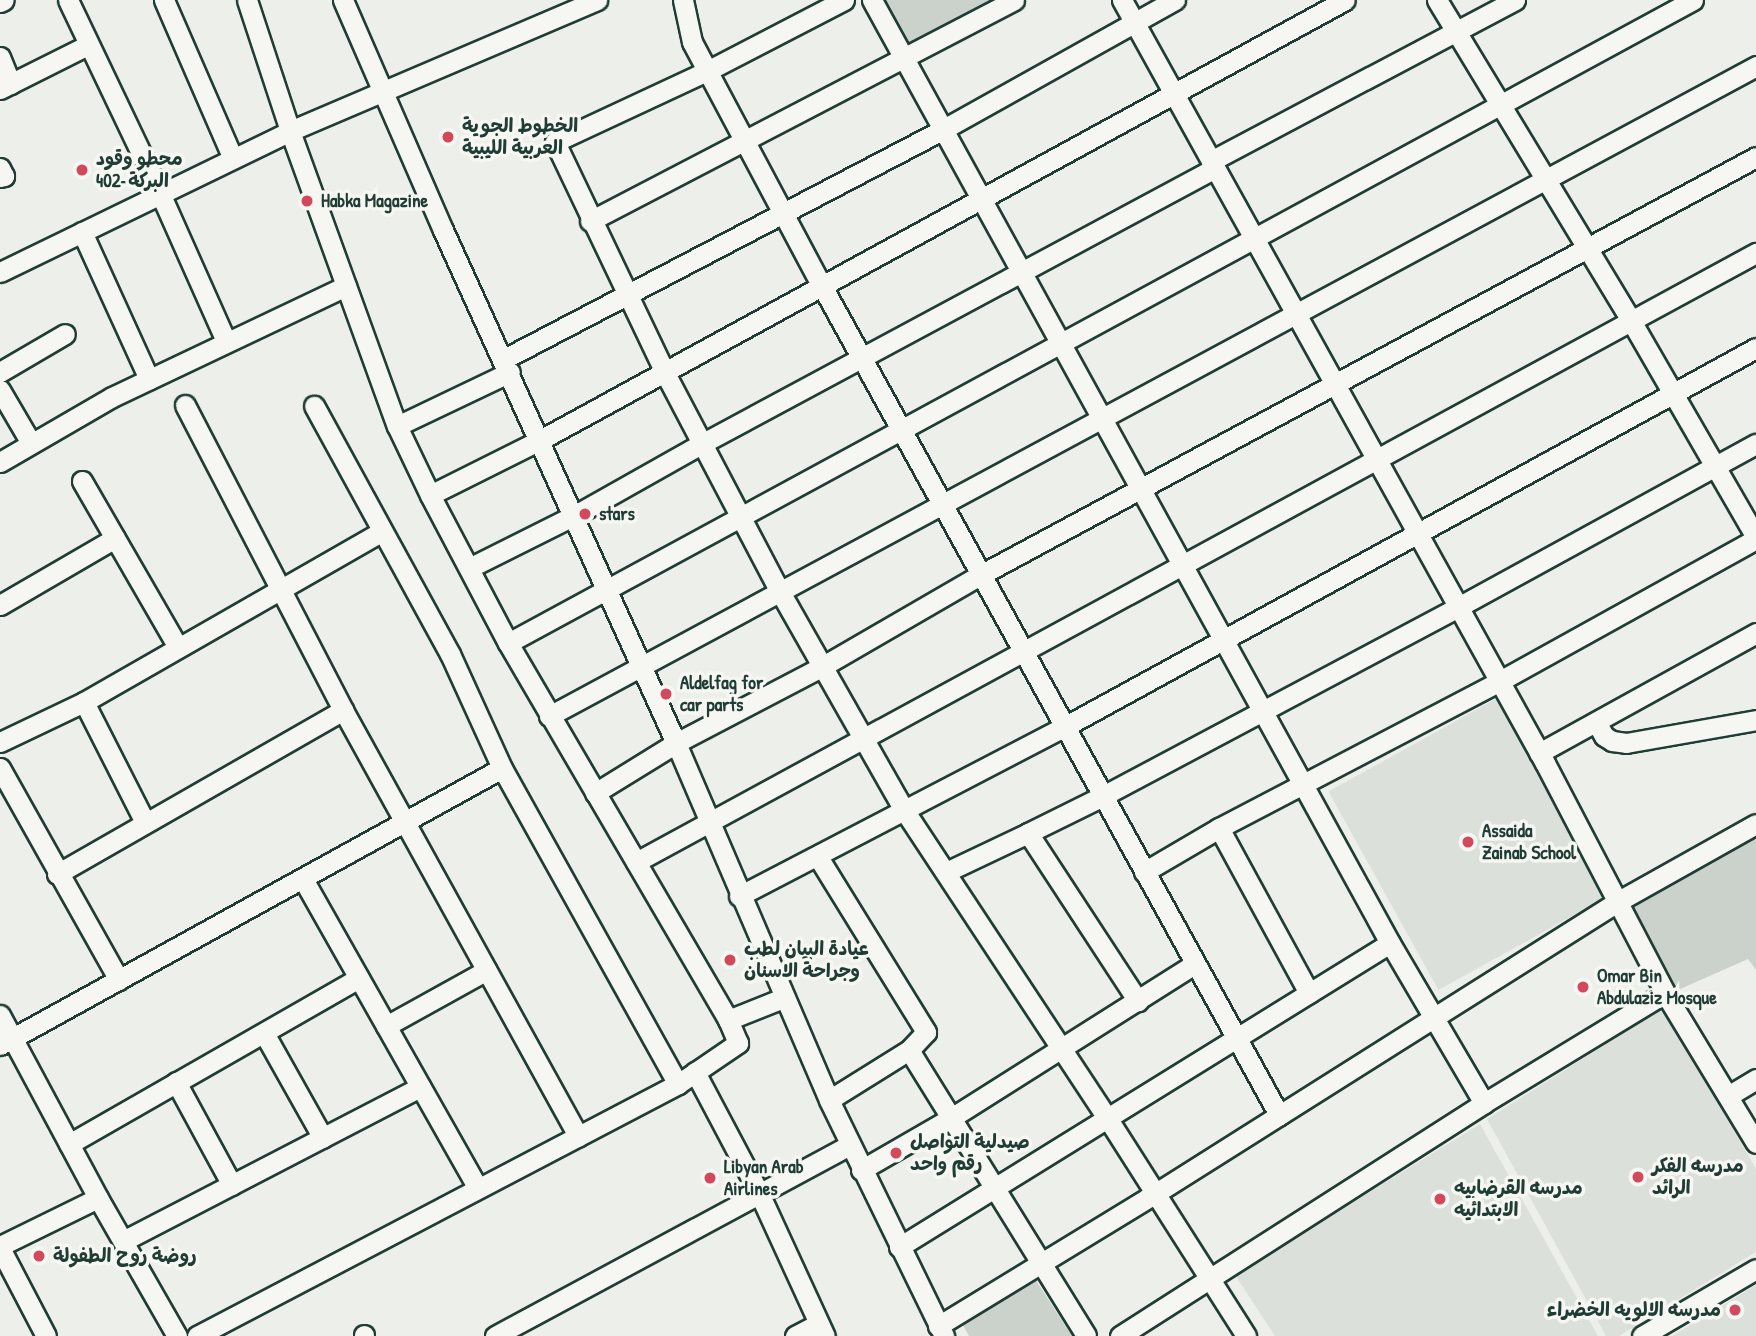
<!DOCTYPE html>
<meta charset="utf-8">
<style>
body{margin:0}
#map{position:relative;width:1756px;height:1336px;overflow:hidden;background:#edefea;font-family:"Patrick Hand","Playpen Sans Arabic",sans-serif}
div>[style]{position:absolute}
.built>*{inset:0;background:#dce0db;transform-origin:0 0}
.green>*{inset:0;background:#cbd2cc}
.roads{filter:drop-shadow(2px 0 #1f3d34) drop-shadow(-2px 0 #1f3d34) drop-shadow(0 2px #1f3d34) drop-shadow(0 -2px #1f3d34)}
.minor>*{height:19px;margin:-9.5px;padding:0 9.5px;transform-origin:9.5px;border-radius:9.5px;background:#f6f6f2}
.dots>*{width:19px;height:19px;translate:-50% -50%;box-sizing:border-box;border:4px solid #f6f6f2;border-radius:50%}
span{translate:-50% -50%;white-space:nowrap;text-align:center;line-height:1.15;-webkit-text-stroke:7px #f6f6f2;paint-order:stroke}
.poi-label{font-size:19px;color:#1f3d34;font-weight:700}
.left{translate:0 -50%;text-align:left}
.right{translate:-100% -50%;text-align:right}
</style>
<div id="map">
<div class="built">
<div style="left:1499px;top:697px;width:227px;height:195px;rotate:61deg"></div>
<div style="clip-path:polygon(1663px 1008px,1756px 1169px,1756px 1252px,1619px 1336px,1606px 1336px,1487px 1119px)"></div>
<div style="clip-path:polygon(1480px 1124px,1598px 1336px,1275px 1336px,1235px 1275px)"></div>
<div style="clip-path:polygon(1756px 1285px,1756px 1336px,1672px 1336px)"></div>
</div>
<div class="green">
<div style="clip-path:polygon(872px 0,1013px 0,905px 59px)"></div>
<div style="clip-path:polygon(1756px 826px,1756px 970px,1748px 959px,1669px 994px,1617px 902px)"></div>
<div style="clip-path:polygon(1033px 1276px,1072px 1336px,969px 1336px,959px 1318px)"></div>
</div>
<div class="roads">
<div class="minor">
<div style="left:68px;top:0;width:214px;rotate:64.5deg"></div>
<div style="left:160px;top:193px;width:162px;rotate:66deg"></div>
<div style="left:164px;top:0;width:173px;rotate:66.5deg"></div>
<div style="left:247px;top:0;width:138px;rotate:71.8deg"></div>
<div style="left:290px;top:131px;width:314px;rotate:70.1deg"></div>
<div style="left:397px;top:426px;width:76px;rotate:64.4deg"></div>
<div style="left:430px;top:495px;width:167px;rotate:62.2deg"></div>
<div style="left:508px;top:643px;width:436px;rotate:59.7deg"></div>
<div style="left:728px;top:1020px;width:59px;rotate:-21.8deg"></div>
<div style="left:343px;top:0;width:251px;rotate:66.5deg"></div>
<div style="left:443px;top:230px;width:563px;rotate:65.57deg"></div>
<div style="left:676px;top:743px;width:388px;rotate:66.8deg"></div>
<div style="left:829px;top:1100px;width:263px;rotate:64deg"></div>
<div style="left:683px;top:0;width:43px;rotate:77.9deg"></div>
<div style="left:692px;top:42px;width:276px;rotate:62deg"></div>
<div style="left:822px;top:286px;width:947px;rotate:61.13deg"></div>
<div style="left:844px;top:0;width:154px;rotate:152.6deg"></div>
<div style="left:707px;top:71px;width:168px;rotate:155deg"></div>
<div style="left:555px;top:142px;width:254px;rotate:64.5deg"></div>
<div style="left:664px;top:371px;width:247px;rotate:62.3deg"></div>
<div style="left:779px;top:590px;width:253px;rotate:60.4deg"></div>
<div style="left:904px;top:810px;width:370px;rotate:56.6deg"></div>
<div style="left:1108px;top:1119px;width:257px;rotate:57.5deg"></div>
<div style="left:872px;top:0;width:1076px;rotate:61.22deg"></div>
<div style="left:1390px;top:943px;width:186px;rotate:59.6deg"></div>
<div style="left:1484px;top:1103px;width:212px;rotate:-31.3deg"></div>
<div style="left:1122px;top:0;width:872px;rotate:61deg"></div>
<div style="left:1545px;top:763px;width:259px;rotate:62.4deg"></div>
<div style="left:1665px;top:993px;width:175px;rotate:58.8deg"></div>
<div style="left:1437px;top:0;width:373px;rotate:58.8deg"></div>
<div style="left:1630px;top:319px;width:252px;rotate:60deg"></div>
<div style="left:0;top:2px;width:4px;rotate:-27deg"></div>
<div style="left:0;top:57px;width:29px;rotate:68deg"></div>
<div style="left:0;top:89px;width:98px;rotate:-26.6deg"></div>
<div style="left:1211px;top:161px;width:344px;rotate:-27.9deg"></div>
<div style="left:0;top:168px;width:9px;rotate:63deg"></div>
<div style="left:4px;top:176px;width:4px;rotate:166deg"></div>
<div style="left:590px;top:221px;width:478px;rotate:-27.5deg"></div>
<div style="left:82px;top:232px;width:162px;rotate:65.5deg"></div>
<div style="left:0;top:272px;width:322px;rotate:-25.9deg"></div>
<div style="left:290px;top:131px;width:334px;rotate:-23.1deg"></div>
<div style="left:504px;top:359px;width:494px;rotate:-27.6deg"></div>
<div style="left:942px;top:130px;width:267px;rotate:-29.2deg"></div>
<div style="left:0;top:372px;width:75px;rotate:-30.3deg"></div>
<div style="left:0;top:390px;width:61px;rotate:59.7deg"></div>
<div style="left:185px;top:405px;width:343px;rotate:62.6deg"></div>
<div style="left:343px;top:710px;width:487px;rotate:61.1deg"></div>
<div style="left:397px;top:426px;width:125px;rotate:-25.5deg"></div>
<div style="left:0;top:462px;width:129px;rotate:-30.1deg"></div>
<div style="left:112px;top:397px;width:259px;rotate:-25.4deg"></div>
<div style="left:82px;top:481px;width:192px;rotate:60deg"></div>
<div style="left:430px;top:495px;width:123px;rotate:-26.6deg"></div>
<div style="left:540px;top:440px;width:917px;rotate:-28.66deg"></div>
<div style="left:469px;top:568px;width:119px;rotate:-26.6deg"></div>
<div style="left:575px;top:515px;width:147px;rotate:-29.4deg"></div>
<div style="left:703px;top:443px;width:581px;rotate:-28.24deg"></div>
<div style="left:0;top:605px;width:133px;rotate:-30.2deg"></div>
<div style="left:508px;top:643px;width:1348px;rotate:-28.48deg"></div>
<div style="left:84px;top:702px;width:135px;rotate:63.1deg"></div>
<div style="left:549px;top:716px;width:1371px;rotate:-28.3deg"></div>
<div style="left:1596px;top:722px;width:16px;rotate:60deg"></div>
<div style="left:1604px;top:736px;width:9px;rotate:32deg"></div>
<div style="left:1612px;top:741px;width:14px;rotate:8deg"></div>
<div style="left:1626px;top:743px;width:132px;rotate:-10deg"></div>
<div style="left:0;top:742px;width:93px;rotate:-25.5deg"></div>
<div style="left:84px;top:702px;width:342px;rotate:-29.8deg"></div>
<div style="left:1539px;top:753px;width:248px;rotate:-28.9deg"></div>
<div style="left:0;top:768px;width:243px;rotate:60.7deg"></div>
<div style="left:502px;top:768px;width:362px;rotate:60.9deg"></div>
<div style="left:595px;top:793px;width:95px;rotate:-31.7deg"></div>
<div style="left:676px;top:743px;width:166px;rotate:-27.6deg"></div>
<div style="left:823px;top:666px;width:184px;rotate:-30.1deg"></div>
<div style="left:982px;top:574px;width:879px;rotate:-28.31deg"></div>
<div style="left:1219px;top:828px;width:188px;rotate:61.4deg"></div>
<div style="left:1028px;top:833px;width:81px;rotate:-26.3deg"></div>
<div style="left:1101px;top:797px;width:404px;rotate:-28deg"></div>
<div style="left:1458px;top:607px;width:340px;rotate:-28.7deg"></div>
<div style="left:818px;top:857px;width:206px;rotate:58.3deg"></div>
<div style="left:926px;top:1032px;width:25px;rotate:133deg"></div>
<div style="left:909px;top:1050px;width:94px;rotate:148deg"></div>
<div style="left:636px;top:862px;width:1275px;rotate:-28.54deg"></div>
<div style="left:946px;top:872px;width:91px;rotate:-25.4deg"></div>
<div style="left:1028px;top:833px;width:201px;rotate:56.8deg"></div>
<div style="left:1144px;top:872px;width:87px;rotate:-30.4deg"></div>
<div style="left:1219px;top:828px;width:315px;rotate:-27.6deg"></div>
<div style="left:1498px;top:682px;width:295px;rotate:-29deg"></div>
<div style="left:57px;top:874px;width:330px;rotate:-29.8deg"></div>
<div style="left:303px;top:879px;width:355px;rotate:60.5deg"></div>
<div style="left:739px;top:896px;width:366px;rotate:-27.5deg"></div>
<div style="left:1064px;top:727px;width:789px;rotate:-28.71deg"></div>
<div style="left:0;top:1015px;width:208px;rotate:61.8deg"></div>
<div style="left:386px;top:1026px;width:115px;rotate:-29deg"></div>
<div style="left:264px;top:1033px;width:120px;rotate:60.7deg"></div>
<div style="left:0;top:1045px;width:573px;rotate:-28.89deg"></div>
<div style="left:502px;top:768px;width:125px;rotate:-114.5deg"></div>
<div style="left:450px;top:654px;width:283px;rotate:-118.7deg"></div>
<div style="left:909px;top:1050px;width:336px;rotate:58.2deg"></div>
<div style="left:695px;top:1072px;width:139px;rotate:62.1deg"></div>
<div style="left:760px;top:1195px;width:155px;rotate:65.3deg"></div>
<div style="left:176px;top:1082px;width:117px;rotate:61.5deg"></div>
<div style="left:1728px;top:1096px;width:33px;rotate:-31deg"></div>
<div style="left:69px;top:1144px;width:334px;rotate:-29.8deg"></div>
<div style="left:861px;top:1170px;width:104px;rotate:-30deg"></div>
<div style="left:951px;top:1118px;width:289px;rotate:-32.3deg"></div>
<div style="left:123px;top:1241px;width:335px;rotate:-27.4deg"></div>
<div style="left:0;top:1246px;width:109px;rotate:-26.1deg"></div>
<div style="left:98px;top:1198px;width:159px;rotate:60.2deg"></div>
<div style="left:899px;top:1247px;width:577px;rotate:-31.76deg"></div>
<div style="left:0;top:1248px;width:99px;rotate:62.4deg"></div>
<div style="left:938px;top:1326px;width:255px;rotate:-31.4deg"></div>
<div style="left:1156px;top:1193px;width:545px;rotate:-32.26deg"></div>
<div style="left:1617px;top:902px;width:159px;rotate:-29.3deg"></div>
<div style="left:364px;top:1335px;width:1px;rotate:90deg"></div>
<div style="left:197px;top:1336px;width:543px;rotate:-27.65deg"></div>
<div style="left:678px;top:1084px;width:73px;rotate:-34.3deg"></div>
<div style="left:738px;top:1043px;width:25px;rotate:-113deg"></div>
<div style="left:495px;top:1336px;width:402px;rotate:-28.3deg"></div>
<div style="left:795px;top:1336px;width:26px;rotate:-28deg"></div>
<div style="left:1120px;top:1336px;width:432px;rotate:-32.6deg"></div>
<div style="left:1642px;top:1336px;width:132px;rotate:-30.4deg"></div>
</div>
</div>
<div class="dots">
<div style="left:448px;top:137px;background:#d1495b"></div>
<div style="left:82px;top:170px;background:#d1495b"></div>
<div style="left:307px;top:201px;background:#d1495b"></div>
<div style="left:585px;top:514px;background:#d1495b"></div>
<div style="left:666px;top:694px;background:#d1495b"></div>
<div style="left:1468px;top:842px;background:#d1495b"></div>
<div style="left:730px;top:960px;background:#d1495b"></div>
<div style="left:1583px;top:987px;background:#d1495b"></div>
<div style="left:896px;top:1153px;background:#d1495b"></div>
<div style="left:1638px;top:1177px;background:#d1495b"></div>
<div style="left:710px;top:1178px;background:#d1495b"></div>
<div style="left:1440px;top:1199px;background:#d1495b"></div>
<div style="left:39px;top:1256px;background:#d1495b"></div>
<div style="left:1735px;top:1310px;background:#d1495b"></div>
</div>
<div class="poi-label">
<span class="left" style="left:462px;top:137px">الخطوط الجوية<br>العربية الليبية</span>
<span class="left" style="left:96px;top:170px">محطو وقود<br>402-البركة</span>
<span class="left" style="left:321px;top:201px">Habka Magazine</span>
<span class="left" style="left:599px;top:514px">stars</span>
<span class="left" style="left:680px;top:694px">Aldelfag for<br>car parts</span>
<span class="left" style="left:1482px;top:842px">Assaida<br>Zainab School</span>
<span class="left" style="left:744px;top:960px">عيادة البيان لطب<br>وجراحة الاسنان</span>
<span class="left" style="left:1597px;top:987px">Omar Bin<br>Abdulaziz Mosque</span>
<span class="left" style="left:910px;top:1153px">صيدلية التواصل<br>رقم واحد</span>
<span class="left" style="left:1652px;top:1177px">مدرسه الفكر<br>الرائد</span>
<span class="left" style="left:724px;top:1178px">Libyan Arab<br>Airlines</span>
<span class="left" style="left:1454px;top:1199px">مدرسه القرضابيه<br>الابتدائيه</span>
<span class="left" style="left:53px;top:1256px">روضة روح الطفولة</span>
<span class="right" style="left:1721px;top:1310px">مدرسه الالويه الخضراء</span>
</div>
</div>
